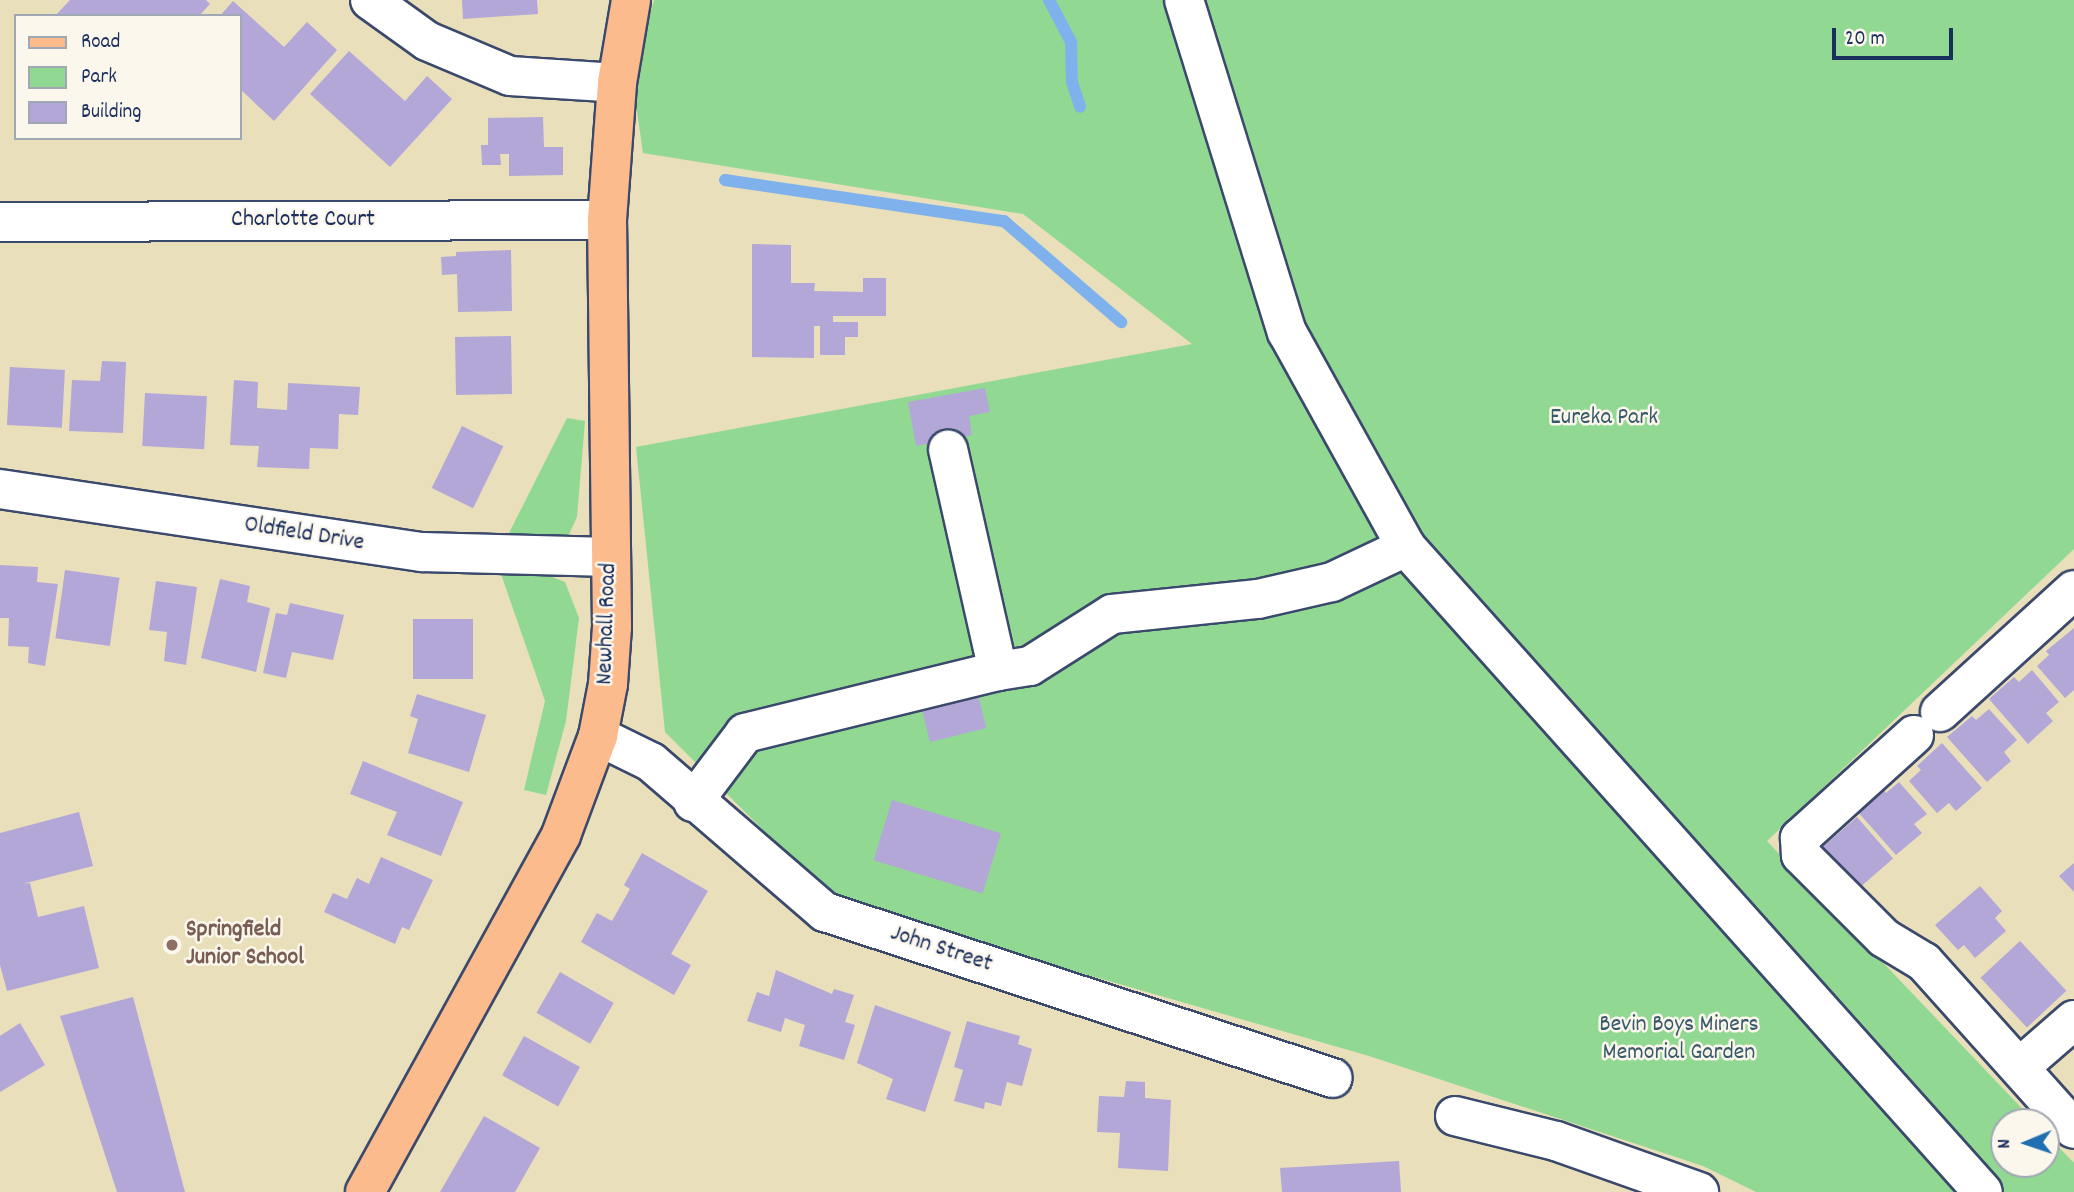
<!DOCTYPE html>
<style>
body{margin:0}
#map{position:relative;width:2074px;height:1192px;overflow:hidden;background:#e9dfbb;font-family:Dekko,sans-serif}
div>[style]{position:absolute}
.green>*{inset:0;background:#91d993}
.stream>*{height:12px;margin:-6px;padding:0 6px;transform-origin:6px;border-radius:6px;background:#7fb2ec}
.building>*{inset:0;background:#b3a7d7;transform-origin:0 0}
.roads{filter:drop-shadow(2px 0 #3a496c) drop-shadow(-2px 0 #3a496c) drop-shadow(0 2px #3a496c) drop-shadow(0 -2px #3a496c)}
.minor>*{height:38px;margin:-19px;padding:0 19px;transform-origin:19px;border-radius:19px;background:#fff}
.major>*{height:38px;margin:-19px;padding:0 19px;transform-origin:19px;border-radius:19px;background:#fbbb8c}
.dots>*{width:19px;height:19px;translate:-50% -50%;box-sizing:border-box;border:4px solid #fbf7ec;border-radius:50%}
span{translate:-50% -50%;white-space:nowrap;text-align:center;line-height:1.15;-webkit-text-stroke:5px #fbf7ec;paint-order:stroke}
.street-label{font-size:24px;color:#1b2f5e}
.park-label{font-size:24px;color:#385a6b}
.education-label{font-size:24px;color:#785e54;font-weight:700}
.left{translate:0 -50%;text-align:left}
.legend{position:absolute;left:14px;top:14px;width:228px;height:126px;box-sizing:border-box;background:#fbf7ec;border:2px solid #a1a7b3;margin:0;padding:9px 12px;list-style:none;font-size:21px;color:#1b2f5e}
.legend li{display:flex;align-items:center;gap:14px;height:35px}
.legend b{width:35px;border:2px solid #a1a7b3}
.north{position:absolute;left:1990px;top:1108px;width:70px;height:70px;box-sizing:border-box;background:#fbf7ec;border:2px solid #a1a7b3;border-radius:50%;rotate:268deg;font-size:19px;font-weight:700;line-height:28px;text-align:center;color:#1b2f5e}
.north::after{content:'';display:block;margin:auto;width:24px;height:32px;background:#1f6fb2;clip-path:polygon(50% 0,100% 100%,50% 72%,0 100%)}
.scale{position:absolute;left:1832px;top:28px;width:121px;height:32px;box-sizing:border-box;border:4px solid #1b2f5e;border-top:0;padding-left:9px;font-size:21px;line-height:24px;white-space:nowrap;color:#1b2f5e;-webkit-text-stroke:5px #fbf7ec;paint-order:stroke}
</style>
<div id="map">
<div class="green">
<div style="clip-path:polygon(654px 0,2074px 0,2074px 549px,1767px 841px,2035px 1122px,2004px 1122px,2004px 1164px,2046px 1164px,2046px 1134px,2074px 1163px,2074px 1192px,1756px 1192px,1703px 1166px,1369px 1056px,835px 902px,665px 732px,636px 447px,1192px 344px,1023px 214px,643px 153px,632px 78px)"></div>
<div style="clip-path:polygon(567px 418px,585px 421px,577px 517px,569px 534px,546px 545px,504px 543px)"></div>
<div style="clip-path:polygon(501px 574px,547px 575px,565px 582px,579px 618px,566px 721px,546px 795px,524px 790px,545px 701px)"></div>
</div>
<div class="stream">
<div style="left:1049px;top:0;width:47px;rotate:62.4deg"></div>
<div style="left:1071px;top:42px;width:40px;rotate:88.6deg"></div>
<div style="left:1072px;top:82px;width:26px;rotate:72deg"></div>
<div style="left:725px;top:180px;width:282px;rotate:8.4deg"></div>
<div style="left:1004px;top:221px;width:155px;rotate:40.8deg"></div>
</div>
<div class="building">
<div style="clip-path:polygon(70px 0,206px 0,210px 4px,199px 16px,55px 16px)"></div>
<div style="clip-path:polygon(462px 0,537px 0,538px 14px,463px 19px)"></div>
<div style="clip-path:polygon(233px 1px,284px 47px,307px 22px,337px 50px,274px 121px,240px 89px,240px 16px,220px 16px)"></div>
<div style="clip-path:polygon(349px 51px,405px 101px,427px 76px,452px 99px,390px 167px,310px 94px)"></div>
<div style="clip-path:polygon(543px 117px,544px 147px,563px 147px,563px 175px,509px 176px,509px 154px,500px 154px,501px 165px,482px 165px,481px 145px,488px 145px,488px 118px)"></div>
<div style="clip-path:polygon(752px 244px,791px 245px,791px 283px,815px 283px,814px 291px,863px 292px,863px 278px,886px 278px,886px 316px,833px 316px,833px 322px,858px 322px,858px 337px,845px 337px,845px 355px,820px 355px,820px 326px,814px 326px,814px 358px,752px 357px)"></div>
<div style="clip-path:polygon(511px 250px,512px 311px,458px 312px,457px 274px,442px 275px,441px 257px,456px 256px,456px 252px)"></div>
<div style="left:511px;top:336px;width:58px;height:56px;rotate:89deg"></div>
<div style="clip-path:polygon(102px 361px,126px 362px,123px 433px,69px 431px,72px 380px,100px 381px)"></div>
<div style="left:10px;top:367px;width:55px;height:58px;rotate:3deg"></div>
<div style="clip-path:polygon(234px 380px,258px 382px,257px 408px,287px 410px,288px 383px,360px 387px,358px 415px,339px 414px,338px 449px,310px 448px,309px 469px,257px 467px,259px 446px,230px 445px)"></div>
<div style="clip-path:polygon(985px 388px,990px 412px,969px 416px,972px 435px,916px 446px,908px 402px)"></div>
<div style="left:145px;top:393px;width:62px;height:53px;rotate:3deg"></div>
<div style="left:462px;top:426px;width:46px;height:69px;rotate:26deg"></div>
<div style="clip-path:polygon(0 565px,38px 567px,37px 582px,58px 584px,45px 666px,28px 663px,29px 647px,8px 646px,9px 618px,0 618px)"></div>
<div style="left:65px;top:570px;width:55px;height:69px;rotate:8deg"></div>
<div style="clip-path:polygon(220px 579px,250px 586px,247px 602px,270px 608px,256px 672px,201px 658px)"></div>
<div style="clip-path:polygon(156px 581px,197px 587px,186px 665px,164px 661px,167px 632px,149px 630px)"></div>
<div style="clip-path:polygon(290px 603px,344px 615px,333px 660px,292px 652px,286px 678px,263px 673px,276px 613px,287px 615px)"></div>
<div style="left:473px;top:619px;width:60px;height:60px;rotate:90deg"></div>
<div style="clip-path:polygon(2074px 628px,2074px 690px,2065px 698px,2037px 666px,2049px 655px,2046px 651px)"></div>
<div style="clip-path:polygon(2032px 670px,2059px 702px,2046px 713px,2053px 721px,2028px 744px,1989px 699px,2014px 677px,2019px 682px)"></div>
<div style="clip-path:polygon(417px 694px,486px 715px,469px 772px,408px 753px,418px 719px,410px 716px)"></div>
<div style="left:978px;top:695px;width:34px;height:58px;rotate:76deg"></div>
<div style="clip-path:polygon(1989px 709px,2017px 740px,2004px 752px,2011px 761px,1987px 782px,1947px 737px,1972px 716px,1976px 720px)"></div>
<div style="clip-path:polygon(1942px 743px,1982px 788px,1956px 811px,1949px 803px,1937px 813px,1909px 781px,1921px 770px,1917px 766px)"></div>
<div style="clip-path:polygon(363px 761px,463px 802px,441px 856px,387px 835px,397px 812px,350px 794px)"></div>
<div style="clip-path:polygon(1899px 782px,1927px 814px,1914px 824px,1922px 833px,1896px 855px,1857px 811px,1883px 788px,1886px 793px)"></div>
<div style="left:892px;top:800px;width:114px;height:63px;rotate:17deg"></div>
<div style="clip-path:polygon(79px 812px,93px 866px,22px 884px,30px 883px,38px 917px,84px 906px,99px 968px,7px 991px,0 965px,0 833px)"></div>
<div style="left:1857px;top:817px;width:55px;height:53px;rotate:49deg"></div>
<div style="clip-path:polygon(642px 853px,708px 891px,671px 954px,691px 965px,674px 995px,581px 942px,597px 913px,612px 921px,630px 889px,624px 885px)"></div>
<div style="clip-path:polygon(381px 857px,433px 880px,409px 930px,402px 927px,395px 944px,324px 912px,333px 893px,347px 899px,357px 878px,369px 884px)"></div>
<div style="clip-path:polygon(2074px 863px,2074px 892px,2059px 876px)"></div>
<div style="clip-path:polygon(1980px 886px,2002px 911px,1995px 918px,2006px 931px,1975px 958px,1964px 945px,1958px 950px,1935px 925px)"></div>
<div style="left:2020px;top:941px;width:68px;height:54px;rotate:47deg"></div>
<div style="clip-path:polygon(776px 970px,832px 994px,834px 989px,854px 995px,845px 1022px,855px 1025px,844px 1060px,799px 1046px,805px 1025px,785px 1018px,781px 1032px,747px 1021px,757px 992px,769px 996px)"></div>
<div style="left:560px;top:972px;width:62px;height:47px;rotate:30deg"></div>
<div style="clip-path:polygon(133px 997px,185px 1192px,117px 1192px,60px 1016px)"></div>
<div style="clip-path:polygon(875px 1005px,951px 1032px,925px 1112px,886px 1099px,893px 1079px,857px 1063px)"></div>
<div style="clip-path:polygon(967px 1021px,1020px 1036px,1018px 1044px,1032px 1049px,1022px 1086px,1007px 1082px,1001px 1106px,985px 1102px,984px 1109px,954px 1101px,963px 1070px,954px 1067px)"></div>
<div style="clip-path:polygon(20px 1023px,45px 1065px,0 1092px,0 1036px)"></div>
<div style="left:524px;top:1036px;width:64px;height:45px;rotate:29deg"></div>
<div style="clip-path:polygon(1126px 1081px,1145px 1082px,1145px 1098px,1171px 1100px,1168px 1171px,1118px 1168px,1120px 1133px,1097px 1132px,1099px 1096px,1124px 1097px)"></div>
<div style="clip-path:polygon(484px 1116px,540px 1148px,515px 1192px,440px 1192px)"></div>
<div style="clip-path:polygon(1399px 1161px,1401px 1192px,1282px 1192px,1280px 1168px)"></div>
</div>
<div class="roads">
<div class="minor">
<div style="left:370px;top:0;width:70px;rotate:35.7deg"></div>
<div style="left:427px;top:41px;width:90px;rotate:22.9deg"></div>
<div style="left:510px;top:76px;width:107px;rotate:3.7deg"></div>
<div style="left:1184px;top:0;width:348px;rotate:72.8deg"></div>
<div style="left:1287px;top:332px;width:246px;rotate:61deg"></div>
<div style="left:1406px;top:547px;width:865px;rotate:48.19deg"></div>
<div style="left:0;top:222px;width:607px;rotate:-0.19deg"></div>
<div style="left:0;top:489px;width:427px;rotate:8.5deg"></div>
<div style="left:422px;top:552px;width:188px;rotate:1.5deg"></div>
<div style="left:998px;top:671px;width:32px;rotate:-9deg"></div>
<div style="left:1030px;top:666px;width:97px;rotate:-32.4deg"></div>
<div style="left:1112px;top:614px;width:147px;rotate:-5.9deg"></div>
<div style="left:1258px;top:599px;width:76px;rotate:-12.9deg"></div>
<div style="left:1332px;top:582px;width:82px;rotate:-25.3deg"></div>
<div style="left:1940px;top:712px;width:181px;rotate:-42.3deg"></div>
<div style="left:1914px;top:735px;width:154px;rotate:137.9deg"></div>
<div style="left:1800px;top:838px;width:17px;rotate:87deg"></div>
<div style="left:1801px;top:855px;width:117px;rotate:45deg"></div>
<div style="left:1884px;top:938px;width:47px;rotate:31deg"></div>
<div style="left:1924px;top:962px;width:224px;rotate:48.1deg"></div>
<div style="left:598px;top:736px;width:59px;rotate:26.1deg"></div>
<div style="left:651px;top:762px;width:230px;rotate:40.8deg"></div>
<div style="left:825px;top:912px;width:534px;rotate:18.1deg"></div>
<div style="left:693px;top:802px;width:86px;rotate:-53deg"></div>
<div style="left:745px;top:733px;width:260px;rotate:-13.8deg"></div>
<div style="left:998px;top:671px;width:227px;rotate:-102.7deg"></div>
<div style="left:2021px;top:1066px;width:70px;rotate:-41deg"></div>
<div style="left:1455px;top:1116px;width:104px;rotate:13.9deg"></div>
<div style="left:1556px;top:1141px;width:152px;rotate:19.6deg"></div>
</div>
<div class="major">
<div style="left:365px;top:1192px;width:407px;rotate:-61.2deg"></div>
<div style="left:561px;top:835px;width:106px;rotate:-69.5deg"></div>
<div style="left:598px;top:736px;width:53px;rotate:-79.1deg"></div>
<div style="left:608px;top:684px;width:57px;rotate:-86deg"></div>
<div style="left:612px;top:627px;width:407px;rotate:-90.7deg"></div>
<div style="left:607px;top:220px;width:137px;rotate:-85.8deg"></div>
<div style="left:617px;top:83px;width:84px;rotate:-80.4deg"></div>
</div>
</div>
<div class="dots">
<div style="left:172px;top:945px;background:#8d6e63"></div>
</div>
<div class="street-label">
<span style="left:303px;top:221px">Charlotte Court</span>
<span style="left:304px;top:535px;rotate:9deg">Oldfield Drive</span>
<span style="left:608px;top:624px;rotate:-88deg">Newhall Road</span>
<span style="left:941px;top:950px;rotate:18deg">John Street</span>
</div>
<div class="park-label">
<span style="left:1604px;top:419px">Eureka Park</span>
<span style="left:1679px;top:1040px">Bevin Boys Miners<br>Memorial Garden</span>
</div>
<div class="education-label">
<span class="left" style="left:186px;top:945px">Springfield<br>Junior School</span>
</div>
<ul class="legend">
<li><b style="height:9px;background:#fbbb8c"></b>Road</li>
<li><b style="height:19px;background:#91d993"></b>Park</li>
<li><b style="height:19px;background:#b3a7d7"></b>Building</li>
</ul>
<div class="north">N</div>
<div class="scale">20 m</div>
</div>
